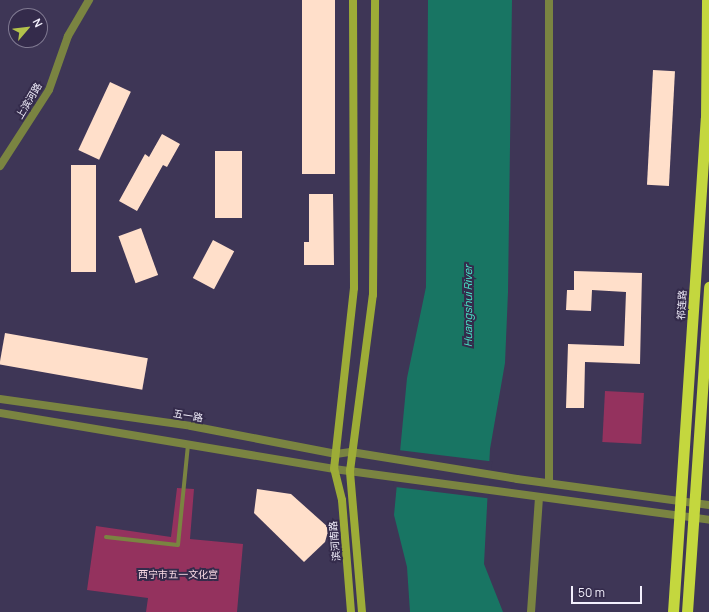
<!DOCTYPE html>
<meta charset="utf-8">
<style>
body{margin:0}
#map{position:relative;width:709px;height:612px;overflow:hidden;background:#3e3656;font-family:Manrope,"Noto Sans SC",sans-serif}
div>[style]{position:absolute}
.green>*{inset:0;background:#94325e;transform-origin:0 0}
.water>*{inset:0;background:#187563}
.pier>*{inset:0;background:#3e3656;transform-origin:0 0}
.building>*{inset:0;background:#ffdfca;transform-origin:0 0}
.service>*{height:4px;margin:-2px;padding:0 2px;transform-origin:2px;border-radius:2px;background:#7a8441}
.minor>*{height:8px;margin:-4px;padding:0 4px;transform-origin:4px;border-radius:4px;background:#7a8441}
.tertiary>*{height:8px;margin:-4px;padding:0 4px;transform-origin:4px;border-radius:4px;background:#7a8441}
.secondary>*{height:8px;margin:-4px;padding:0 4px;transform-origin:4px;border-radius:4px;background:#9dac37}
.trunk>*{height:11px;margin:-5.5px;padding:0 5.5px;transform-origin:5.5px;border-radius:5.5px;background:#c4d73e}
span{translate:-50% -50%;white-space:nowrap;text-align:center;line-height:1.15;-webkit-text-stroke:4px #342b4b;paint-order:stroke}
.street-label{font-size:10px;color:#f3f0fd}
.park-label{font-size:10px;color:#f9dbe5}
.water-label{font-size:11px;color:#49ebca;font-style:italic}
.north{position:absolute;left:8px;top:8px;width:40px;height:40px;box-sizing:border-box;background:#342b4b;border:1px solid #807a92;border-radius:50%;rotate:62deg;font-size:11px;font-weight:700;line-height:16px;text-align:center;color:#f3f0fd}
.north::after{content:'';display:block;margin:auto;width:14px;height:18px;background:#b3c24b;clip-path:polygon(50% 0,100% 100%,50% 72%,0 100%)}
.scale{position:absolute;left:571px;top:586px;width:71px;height:18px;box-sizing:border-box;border:2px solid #f3f0fd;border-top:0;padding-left:5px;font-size:12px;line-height:14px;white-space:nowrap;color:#f3f0fd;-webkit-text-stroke:3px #342b4b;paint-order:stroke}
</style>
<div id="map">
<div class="green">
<div style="left:605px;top:391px;width:39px;height:51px;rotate:3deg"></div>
<div style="clip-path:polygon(177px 488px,194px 489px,190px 539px,243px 544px,237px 612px,146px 612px,148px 598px,87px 590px,96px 526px,171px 537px)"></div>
</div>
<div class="water">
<div style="clip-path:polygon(428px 0,512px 0,508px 292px,505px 363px,490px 449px,484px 564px,503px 612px,410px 612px,407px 567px,394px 515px,407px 378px,426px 287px)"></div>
</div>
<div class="pier">
<div style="left:398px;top:450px;width:95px;height:37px;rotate:7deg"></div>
</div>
<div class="building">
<div style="left:302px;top:0;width:33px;height:174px"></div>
<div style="left:653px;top:70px;width:22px;height:115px;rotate:3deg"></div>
<div style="left:110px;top:82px;width:23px;height:75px;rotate:25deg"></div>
<div style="clip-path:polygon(162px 134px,180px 144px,167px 167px,163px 165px,137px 211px,119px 201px,145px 154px,149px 157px)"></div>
<div style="left:215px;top:151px;width:27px;height:67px"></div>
<div style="left:71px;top:165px;width:25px;height:107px"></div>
<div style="clip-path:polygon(309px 194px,333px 194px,334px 265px,304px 265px,304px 242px,309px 242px)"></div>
<div style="left:141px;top:228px;width:50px;height:24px;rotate:70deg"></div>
<div style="left:213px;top:240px;width:24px;height:43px;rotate:28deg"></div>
<div style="clip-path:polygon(574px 271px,642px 273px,640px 364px,585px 362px,584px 408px,566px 408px,568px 344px,624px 346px,626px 292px,592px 290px,591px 311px,566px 310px,567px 290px,574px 290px)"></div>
<div style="left:5px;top:333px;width:145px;height:32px;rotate:10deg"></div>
<div style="clip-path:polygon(257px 489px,291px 494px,329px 528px,325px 542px,304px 562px,254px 513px)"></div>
</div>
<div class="service">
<div style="left:106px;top:537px;width:72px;rotate:6.3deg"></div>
<div style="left:178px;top:545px;width:101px;rotate:-84.3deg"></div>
</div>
<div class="minor">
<div style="left:0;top:166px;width:90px;rotate:-57.2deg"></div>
<div style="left:49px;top:90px;width:57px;rotate:-70.6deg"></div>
<div style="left:68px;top:36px;width:42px;rotate:-59.7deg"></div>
<div style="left:531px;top:612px;width:114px;rotate:-86deg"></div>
</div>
<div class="tertiary">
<div style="left:549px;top:0;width:481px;rotate:90deg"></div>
<div style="left:0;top:399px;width:193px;rotate:8deg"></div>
<div style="left:191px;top:426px;width:148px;rotate:10.9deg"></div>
<div style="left:336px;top:454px;width:15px;rotate:-8deg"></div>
<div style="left:351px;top:452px;width:168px;rotate:9.2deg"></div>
<div style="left:517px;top:479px;width:194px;rotate:7.7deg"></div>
<div style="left:0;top:413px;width:339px;rotate:9.5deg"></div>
<div style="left:334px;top:469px;width:378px;rotate:7.7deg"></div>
</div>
<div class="secondary">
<div style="left:351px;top:612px;width:112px;rotate:-94.6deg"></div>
<div style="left:342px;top:500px;width:32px;rotate:-104deg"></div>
<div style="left:334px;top:469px;width:182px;rotate:-83.7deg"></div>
<div style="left:354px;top:288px;width:288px;rotate:-90.2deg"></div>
<div style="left:362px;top:612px;width:142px;rotate:-94.9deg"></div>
<div style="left:350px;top:471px;width:177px;rotate:-82.6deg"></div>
<div style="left:373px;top:295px;width:295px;rotate:-89.6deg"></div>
</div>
<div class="trunk">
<div style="left:673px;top:612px;width:495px;rotate:-86.2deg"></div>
<div style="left:706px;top:118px;width:118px;rotate:-89.5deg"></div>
<div style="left:687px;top:612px;width:326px;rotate:-86.1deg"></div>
</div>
<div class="street-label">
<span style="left:29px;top:101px;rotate:-59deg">上滨河路</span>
<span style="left:682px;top:305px;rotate:-86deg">祁连路</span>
<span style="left:188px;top:416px;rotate:9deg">五一路</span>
<span style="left:335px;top:541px;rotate:-95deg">滨河南路</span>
</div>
<div class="park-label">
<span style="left:178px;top:575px">西宁市五一文化宫</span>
</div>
<div class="water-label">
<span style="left:468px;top:306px;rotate:-90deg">Huangshui River</span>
</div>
<div class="north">N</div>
<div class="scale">50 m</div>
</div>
